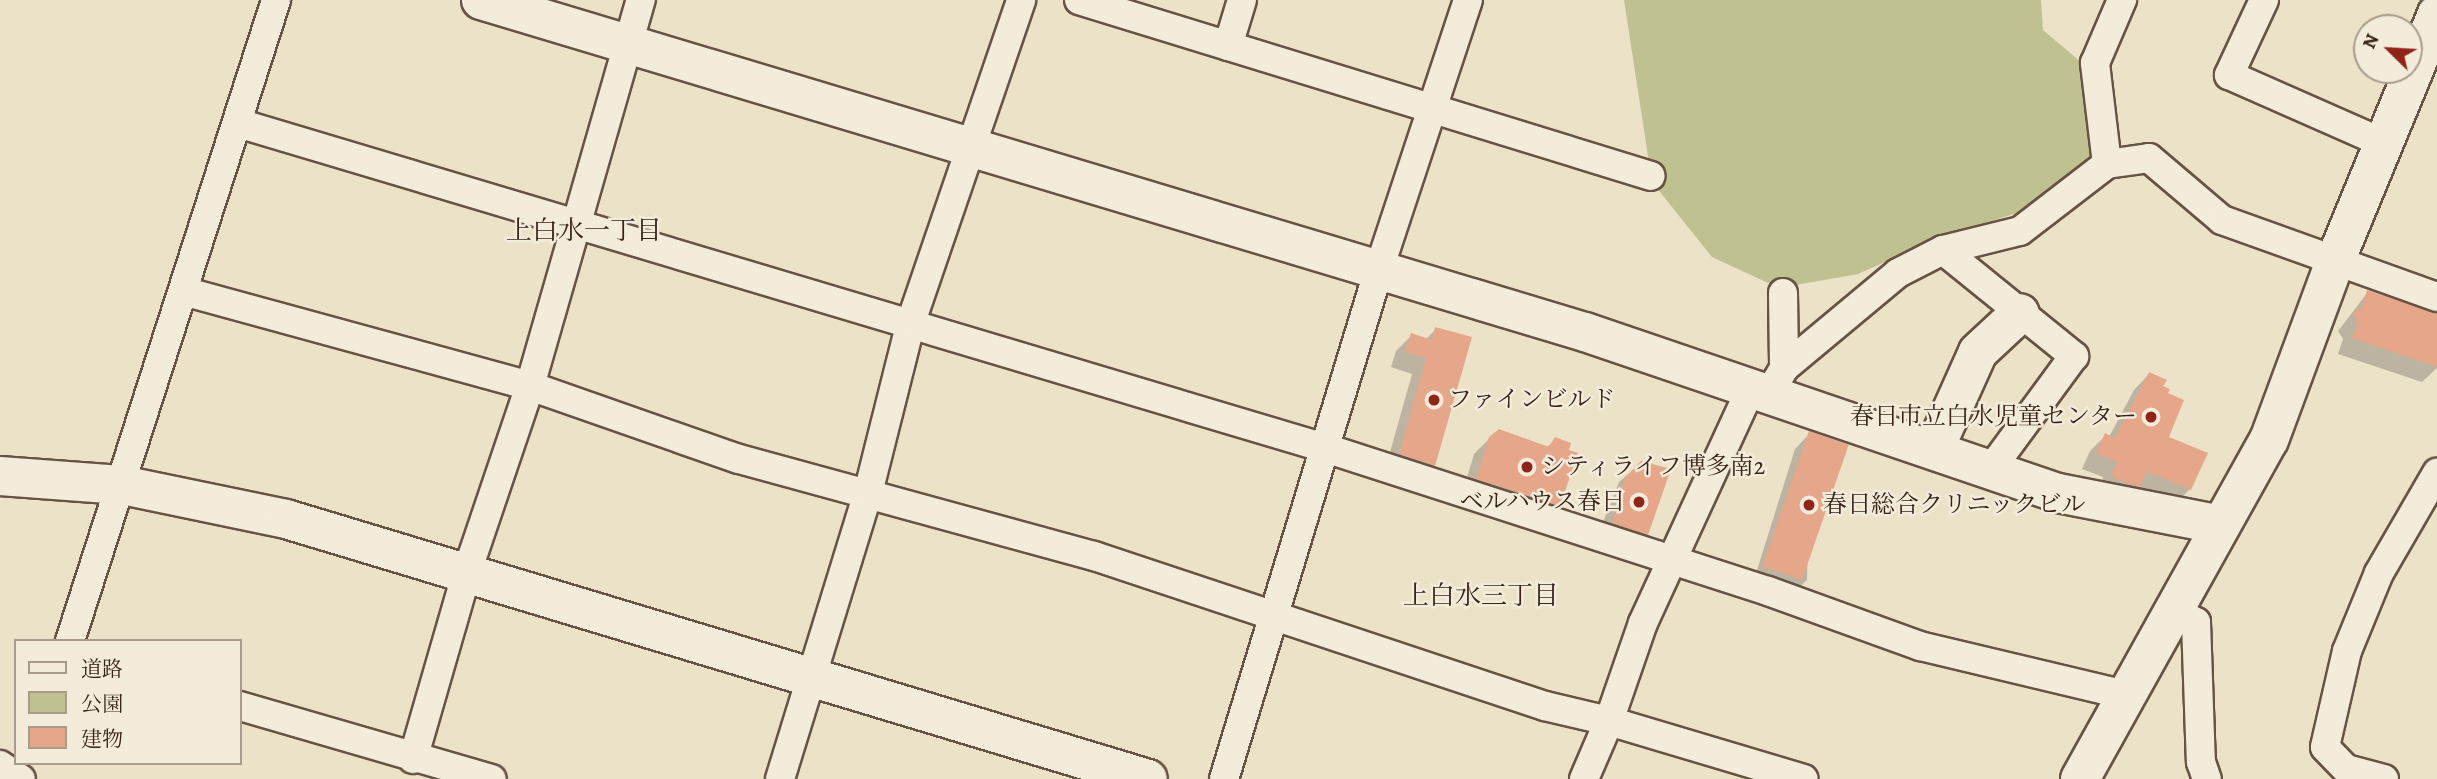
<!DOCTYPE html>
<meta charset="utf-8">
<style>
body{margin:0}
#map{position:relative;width:2437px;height:779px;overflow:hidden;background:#ece2c8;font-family:Alegreya,"Noto Serif JP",serif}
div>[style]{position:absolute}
.green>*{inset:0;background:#bfc190}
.shadow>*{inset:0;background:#0003}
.building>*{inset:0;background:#e5a68a;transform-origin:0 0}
.roads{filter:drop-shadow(2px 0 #665344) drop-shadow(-2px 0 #665344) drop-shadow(0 2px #665344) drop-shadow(0 -2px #665344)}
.street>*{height:28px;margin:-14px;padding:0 14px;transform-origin:14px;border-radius:14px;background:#f3ecdb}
.secondary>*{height:38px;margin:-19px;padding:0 19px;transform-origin:19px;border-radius:19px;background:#f3ecdb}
.dots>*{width:19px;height:19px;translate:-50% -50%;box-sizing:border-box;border:4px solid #f3ecdb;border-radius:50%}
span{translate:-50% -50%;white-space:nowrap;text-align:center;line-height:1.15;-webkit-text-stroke:5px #f3ecdb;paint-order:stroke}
.poi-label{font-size:24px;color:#392318}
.left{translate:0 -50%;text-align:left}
.right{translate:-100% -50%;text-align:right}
.neighbourhood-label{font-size:26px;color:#392318}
.legend{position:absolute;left:14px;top:639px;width:228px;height:126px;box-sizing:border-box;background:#f3ecdb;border:2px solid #a99c8d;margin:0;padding:9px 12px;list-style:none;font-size:21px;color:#392318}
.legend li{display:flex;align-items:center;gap:14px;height:35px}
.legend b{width:35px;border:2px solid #a99c8d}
.north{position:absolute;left:2353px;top:14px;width:70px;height:70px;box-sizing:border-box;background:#f3ecdb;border:2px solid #a99c8d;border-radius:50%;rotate:294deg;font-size:19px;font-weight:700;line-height:28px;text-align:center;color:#392318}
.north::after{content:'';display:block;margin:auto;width:24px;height:32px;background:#8f2418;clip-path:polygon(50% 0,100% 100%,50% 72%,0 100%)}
</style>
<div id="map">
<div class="green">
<div style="clip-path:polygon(1624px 0,2041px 0,2043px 30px,2082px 63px,2093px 165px,2023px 211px,1939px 238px,1858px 274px,1779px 288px,1712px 257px,1652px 182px)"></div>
</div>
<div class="shadow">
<div style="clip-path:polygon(2368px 292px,2437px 315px,2437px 368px,2422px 382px,2338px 354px,2343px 339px,2338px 331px)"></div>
<div style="clip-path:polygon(1436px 329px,1433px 465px,1418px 480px,1385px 470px,1412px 374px,1391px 367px,1396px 351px,1412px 335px,1425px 340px)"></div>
<div style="clip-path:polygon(2149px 374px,2161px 387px,2167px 438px,2190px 489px,2175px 504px,2136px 488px,2123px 501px,2097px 491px,2103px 477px,2082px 469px,2090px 451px,2105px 436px,2109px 437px,2134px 390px)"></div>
<div style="clip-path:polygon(1810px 433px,1807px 580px,1791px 595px,1753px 583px,1795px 449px)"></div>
<div style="clip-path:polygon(1490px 438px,1546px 448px,1556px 439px,1559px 506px,1543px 521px,1462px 494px,1474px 454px)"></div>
<div style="clip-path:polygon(1641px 463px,1646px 534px,1631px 549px,1598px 535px,1619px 482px)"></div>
</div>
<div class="building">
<div style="clip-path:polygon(2367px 290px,2437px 313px,2437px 367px,2352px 338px,2358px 323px,2353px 314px,2362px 307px)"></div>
<div style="clip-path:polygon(1435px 327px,1472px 337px,1435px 466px,1399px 454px,1426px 358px,1405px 352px,1411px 333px,1432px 340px)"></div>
<div style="clip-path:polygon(2149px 372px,2167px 380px,2163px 386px,2170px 389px,2168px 393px,2184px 400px,2169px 437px,2208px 453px,2191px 490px,2147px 471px,2140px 487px,2130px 485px,2111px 476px,2117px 462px,2096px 453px,2105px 433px,2115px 438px)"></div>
<div style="clip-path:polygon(1499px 429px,1549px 447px,1555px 437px,1571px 443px,1569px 450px,1578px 453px,1560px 506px,1476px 479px,1489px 437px)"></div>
<div style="left:1809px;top:431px;width:42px;height:143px;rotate:19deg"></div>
<div style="clip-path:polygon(1641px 461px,1671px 469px,1648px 535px,1614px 524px,1613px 519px,1625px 478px)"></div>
</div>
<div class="roads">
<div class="street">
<div style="left:1079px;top:0;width:598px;rotate:17.1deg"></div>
<div style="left:2264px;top:0;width:83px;rotate:115deg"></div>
<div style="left:2229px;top:75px;width:168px;rotate:23.8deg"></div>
<div style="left:1228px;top:46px;width:48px;rotate:-73.1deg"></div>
<div style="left:238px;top:123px;width:1135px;rotate:16.65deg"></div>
<div style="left:1325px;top:448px;width:466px;rotate:17.9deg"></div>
<div style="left:1768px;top:591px;width:162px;rotate:19.9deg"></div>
<div style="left:1920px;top:646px;width:211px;rotate:13.4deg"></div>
<div style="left:2107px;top:164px;width:42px;rotate:-8.1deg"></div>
<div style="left:2149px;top:158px;width:96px;rotate:40.3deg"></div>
<div style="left:2222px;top:220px;width:228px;rotate:19.7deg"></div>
<div style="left:1943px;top:250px;width:169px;rotate:39deg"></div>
<div style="left:2074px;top:356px;width:140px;rotate:126.3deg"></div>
<div style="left:183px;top:291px;width:360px;rotate:15.3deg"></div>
<div style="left:530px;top:386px;width:221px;rotate:19.3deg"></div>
<div style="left:739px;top:459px;width:368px;rotate:15.3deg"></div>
<div style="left:1094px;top:556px;width:475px;rotate:18.4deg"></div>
<div style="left:1545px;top:706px;width:66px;rotate:13.2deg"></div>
<div style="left:1609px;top:721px;width:104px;rotate:-70.9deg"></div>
<div style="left:1643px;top:623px;width:259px;rotate:-65.3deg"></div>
<div style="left:1783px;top:293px;width:75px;rotate:89.2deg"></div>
<div style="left:1768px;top:395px;width:31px;rotate:-59deg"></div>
<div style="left:1784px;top:368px;width:148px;rotate:-39.8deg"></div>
<div style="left:1898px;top:273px;width:51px;rotate:-27.1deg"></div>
<div style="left:1943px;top:250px;width:79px;rotate:-13.9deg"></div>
<div style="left:2020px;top:231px;width:110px;rotate:-37.6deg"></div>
<div style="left:2107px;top:164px;width:102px;rotate:-96.8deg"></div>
<div style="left:2095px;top:63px;width:69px;rotate:-66.8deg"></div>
<div style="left:2173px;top:610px;width:26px;rotate:28deg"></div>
<div style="left:2196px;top:622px;width:140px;rotate:88deg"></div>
<div style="left:2201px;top:762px;width:18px;rotate:71deg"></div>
<div style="left:70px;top:641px;width:673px;rotate:-72.18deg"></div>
<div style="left:240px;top:706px;width:262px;rotate:16.2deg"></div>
<div style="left:413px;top:759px;width:191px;rotate:-73.9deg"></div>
<div style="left:466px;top:575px;width:200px;rotate:-71.3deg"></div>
<div style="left:530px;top:386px;width:402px;rotate:-74deg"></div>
<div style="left:0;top:765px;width:25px;rotate:34deg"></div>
<div style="left:780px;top:779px;width:299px;rotate:-72.9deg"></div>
<div style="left:868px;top:493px;width:176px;rotate:-75.9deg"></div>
<div style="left:911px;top:322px;width:340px;rotate:-71.1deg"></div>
<div style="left:1224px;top:779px;width:533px;rotate:-73.09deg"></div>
<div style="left:1379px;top:269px;width:283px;rotate:-71.7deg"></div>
<div style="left:1584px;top:779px;width:63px;rotate:-66.7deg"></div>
<div style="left:1609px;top:721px;width:203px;rotate:16.6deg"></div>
<div style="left:2384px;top:779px;width:39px;rotate:-165deg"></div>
<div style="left:2346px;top:769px;width:30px;rotate:-134deg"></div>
<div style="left:2325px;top:747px;width:98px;rotate:-77.1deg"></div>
<div style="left:2347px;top:651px;width:84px;rotate:-67.7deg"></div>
<div style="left:2379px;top:573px;width:116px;rotate:-59.9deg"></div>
</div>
<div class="secondary">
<div style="left:481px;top:0;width:1153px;rotate:16.74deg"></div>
<div style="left:1585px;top:332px;width:500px;rotate:18.8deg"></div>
<div style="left:2058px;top:493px;width:166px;rotate:11.1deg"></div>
<div style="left:1934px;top:450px;width:107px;rotate:-65.8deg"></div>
<div style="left:1978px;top:352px;width:57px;rotate:-42.9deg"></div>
<div style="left:0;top:476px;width:122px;rotate:4.2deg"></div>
<div style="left:122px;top:485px;width:167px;rotate:11.7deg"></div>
<div style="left:286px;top:519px;width:900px;rotate:16.78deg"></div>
<div style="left:2080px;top:779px;width:388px;rotate:-60.9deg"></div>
<div style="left:2269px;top:440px;width:193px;rotate:-69.7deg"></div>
<div style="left:2336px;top:259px;width:265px;rotate:-67.6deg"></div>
</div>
</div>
<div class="dots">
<div style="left:1434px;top:400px;background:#8f2418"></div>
<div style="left:2151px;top:417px;background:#8f2418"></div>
<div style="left:1527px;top:467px;background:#8f2418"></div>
<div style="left:1639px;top:502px;background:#8f2418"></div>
<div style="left:1809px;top:505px;background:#8f2418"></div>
</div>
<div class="poi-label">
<span class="left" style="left:1448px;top:400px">ファインビルド</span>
<span class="right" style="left:2137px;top:417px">春日市立白水児童センター</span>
<span class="left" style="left:1541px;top:467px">シティライフ博多南2</span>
<span class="right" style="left:1625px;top:502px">ベルハウス春日</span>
<span class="left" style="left:1823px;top:505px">春日総合クリニックビル</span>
</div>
<div class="neighbourhood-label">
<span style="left:584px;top:231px">上白水一丁目</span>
<span style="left:1481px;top:596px">上白水三丁目</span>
</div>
<ul class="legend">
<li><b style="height:9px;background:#f3ecdb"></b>道路</li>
<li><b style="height:19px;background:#bfc190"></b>公園</li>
<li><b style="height:19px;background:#e5a68a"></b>建物</li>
</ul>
<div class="north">N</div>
</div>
